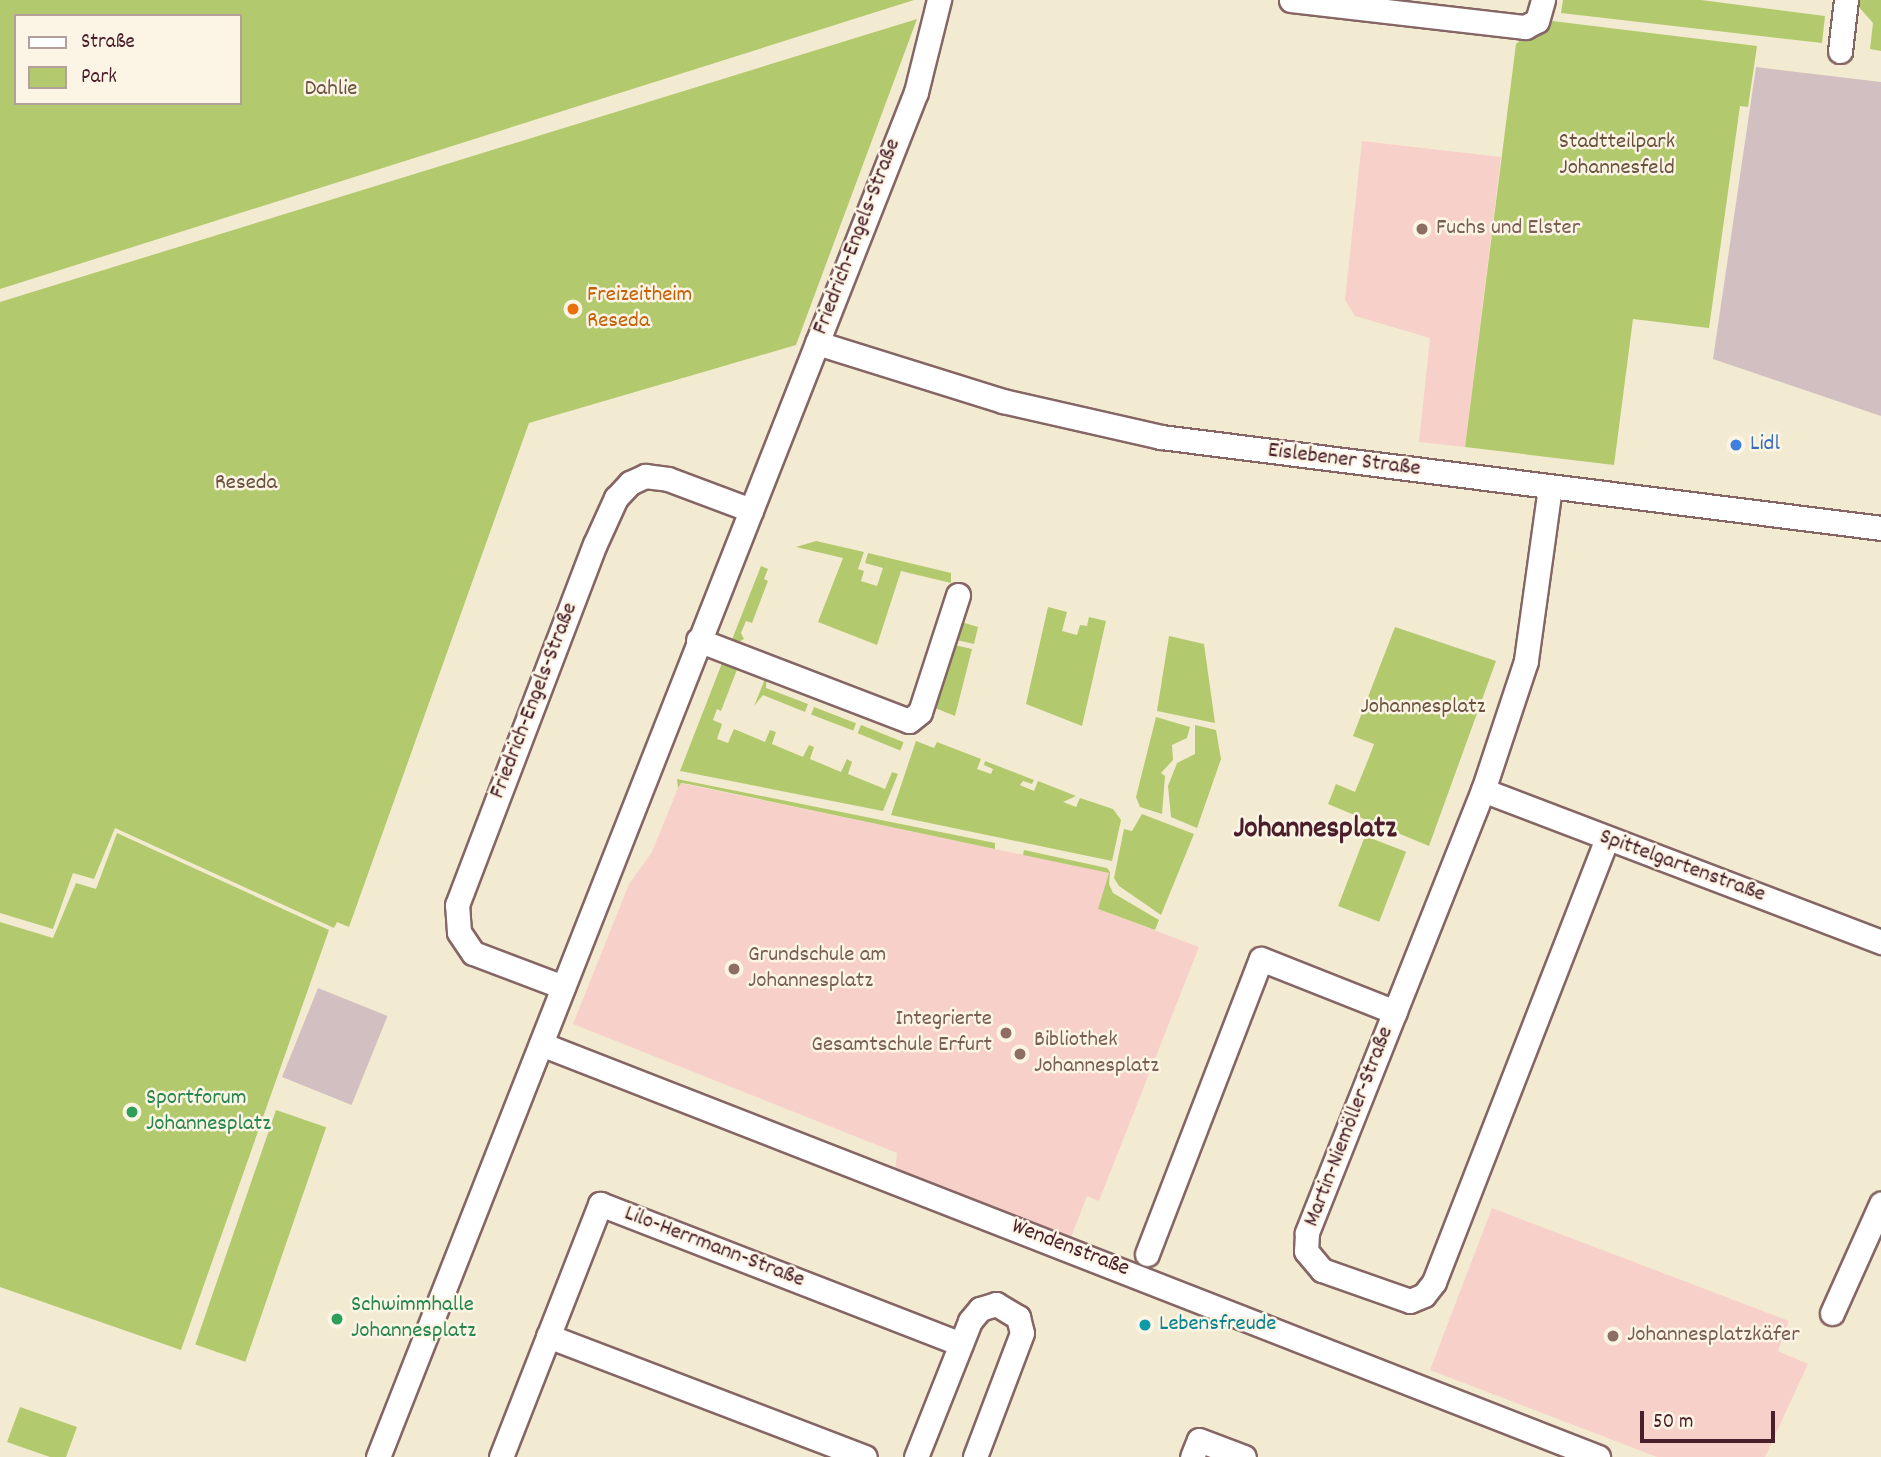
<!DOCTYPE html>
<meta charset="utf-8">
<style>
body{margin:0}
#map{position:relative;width:1881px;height:1457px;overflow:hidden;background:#f3ebd1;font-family:Dekko,sans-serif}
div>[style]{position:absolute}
.built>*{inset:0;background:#f7d1c9}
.industrial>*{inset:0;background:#d2bfc1;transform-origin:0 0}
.green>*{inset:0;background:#b3c96d;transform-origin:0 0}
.roads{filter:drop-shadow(2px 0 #856665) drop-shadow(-2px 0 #856665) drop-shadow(0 2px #856665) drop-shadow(0 -2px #856665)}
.minor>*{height:23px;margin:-11.5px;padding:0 11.5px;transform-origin:11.5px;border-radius:11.5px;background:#fff}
.dots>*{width:19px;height:19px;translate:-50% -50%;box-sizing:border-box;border:4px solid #fcf5e5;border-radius:50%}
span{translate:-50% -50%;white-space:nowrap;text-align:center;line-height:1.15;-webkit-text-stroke:5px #fcf5e5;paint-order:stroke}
.park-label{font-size:23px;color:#6a523f}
.education-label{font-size:23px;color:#785e54}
.left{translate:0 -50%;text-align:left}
.right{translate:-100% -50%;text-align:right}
.street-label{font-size:23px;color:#4a1f2b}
.food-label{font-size:23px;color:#c56008}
.shop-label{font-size:23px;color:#366cbe}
.leisure-label{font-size:23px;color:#27864d}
.culture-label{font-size:23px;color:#0d838f}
.district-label{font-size:30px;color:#4a1f2b;font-weight:700}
.legend{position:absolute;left:14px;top:14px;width:228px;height:91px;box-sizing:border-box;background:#fcf5e5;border:2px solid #b59f9b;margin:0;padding:9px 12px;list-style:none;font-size:21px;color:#4a1f2b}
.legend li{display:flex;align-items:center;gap:14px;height:35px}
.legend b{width:35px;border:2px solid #b59f9b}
.scale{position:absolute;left:1640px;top:1411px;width:135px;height:32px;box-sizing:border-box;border:4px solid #4a1f2b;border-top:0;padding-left:9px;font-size:21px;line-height:24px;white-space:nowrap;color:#4a1f2b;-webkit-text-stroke:5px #fcf5e5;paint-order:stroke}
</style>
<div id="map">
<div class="built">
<div style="clip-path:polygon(1362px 141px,1501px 157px,1465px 447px,1419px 442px,1430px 338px,1355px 316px,1345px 300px)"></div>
<div style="clip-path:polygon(680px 783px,1110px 873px,1098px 909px,1199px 947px,1099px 1201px,1087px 1196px,1070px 1240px,895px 1170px,897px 1153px,573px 1024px,629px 884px,652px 852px)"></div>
<div style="clip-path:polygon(1492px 1208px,1789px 1321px,1778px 1351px,1808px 1364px,1765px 1457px,1657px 1457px,1430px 1370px)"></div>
</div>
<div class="industrial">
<div style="clip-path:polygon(1756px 67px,1881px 82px,1881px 416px,1713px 359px)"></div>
<div style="left:318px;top:988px;width:75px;height:96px;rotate:22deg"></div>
</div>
<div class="green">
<div style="clip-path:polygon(evenodd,0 0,914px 0,0 289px,0 0,16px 16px,240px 16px,240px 103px,16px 103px,16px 16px)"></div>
<div style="clip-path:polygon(1563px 0,1701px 0,1825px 16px,1822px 43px,1561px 13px)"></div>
<div style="clip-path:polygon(1859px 0,1881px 0,1881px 51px,1870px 49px,1873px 23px,1858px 6px)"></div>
<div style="clip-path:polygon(917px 19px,796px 345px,529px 423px,349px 927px,337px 922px,334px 928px,115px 828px,94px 879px,73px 873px,53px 929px,0 913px,0 302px)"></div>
<div style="clip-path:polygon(1544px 20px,1757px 46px,1748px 107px,1740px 106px,1709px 328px,1633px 319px,1614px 465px,1465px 447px,1516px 44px)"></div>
<div style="clip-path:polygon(816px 541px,864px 552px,858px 569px,864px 571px,861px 581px,877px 586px,883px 568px,865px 563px,868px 553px,951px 573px,951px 583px,901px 571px,877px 645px,818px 622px,843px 558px,796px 547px)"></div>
<div style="clip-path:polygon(761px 566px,768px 569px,764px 579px,768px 581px,752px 623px,746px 621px,741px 633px,744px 639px,735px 644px,731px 642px)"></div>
<div style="clip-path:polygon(1048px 607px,1067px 612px,1062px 631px,1077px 635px,1080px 625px,1087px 626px,1089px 617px,1106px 621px,1082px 726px,1026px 704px)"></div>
<div style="clip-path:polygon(958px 621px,978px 627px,974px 644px,952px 639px)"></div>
<div style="clip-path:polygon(1395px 627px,1496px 661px,1429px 846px,1328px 804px,1336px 784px,1355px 792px,1370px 755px,1374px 744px,1353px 736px)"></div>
<div style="clip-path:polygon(1169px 636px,1204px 644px,1215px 723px,1157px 711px)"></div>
<div style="clip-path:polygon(950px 644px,972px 649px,955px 716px,930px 706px)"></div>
<div style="clip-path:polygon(724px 658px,738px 667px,721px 711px,717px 709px,713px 720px,722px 724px,717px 739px,728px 743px,734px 729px,765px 742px,770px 730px,776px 732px,772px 744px,803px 757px,809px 745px,814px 747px,810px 759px,841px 772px,847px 759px,852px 762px,848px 774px,885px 789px,892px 772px,898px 774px,883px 811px,680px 771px)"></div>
<div style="clip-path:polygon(767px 674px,766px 688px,808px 704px,805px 712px,763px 695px,754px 706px)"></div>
<div style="left:814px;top:707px;width:45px;height:8px;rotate:21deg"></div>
<div style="clip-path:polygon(1156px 717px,1190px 727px,1187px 738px,1172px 745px,1173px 760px,1161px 773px,1165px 776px,1162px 814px,1140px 807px,1136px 797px)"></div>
<div style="left:861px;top:725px;width:46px;height:9px;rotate:22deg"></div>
<div style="clip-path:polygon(1195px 725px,1216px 730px,1221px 759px,1197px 828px,1171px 817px,1168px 786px,1177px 763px,1195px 754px)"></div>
<div style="clip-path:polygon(916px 741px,934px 748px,937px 742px,981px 759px,977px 769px,991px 774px,993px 769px,984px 765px,985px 761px,1034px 780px,1032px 784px,1023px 781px,1020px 785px,1034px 791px,1038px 781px,1076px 796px,1063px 802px,1076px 807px,1080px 798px,1113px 809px,1121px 820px,1112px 861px,891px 815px)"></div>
<div style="clip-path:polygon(677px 779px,995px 843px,995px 849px,688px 784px,681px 783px,678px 788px)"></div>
<div style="clip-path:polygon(1142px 814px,1194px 834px,1161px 915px,1119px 886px,1114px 878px,1124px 829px,1132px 831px)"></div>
<div style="clip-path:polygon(117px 833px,329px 930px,181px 1350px,0 1287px,0 922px,53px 938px,76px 883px,96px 889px)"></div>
<div style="left:1365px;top:836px;width:44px;height:75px;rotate:21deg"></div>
<div style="clip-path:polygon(1024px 850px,1107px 868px,1110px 872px,1109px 884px,1113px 893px,1159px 920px,1155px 930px,1098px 909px,1109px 873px,1023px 855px)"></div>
<div style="left:276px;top:1110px;width:53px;height:248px;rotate:19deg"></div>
<div style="clip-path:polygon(20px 1407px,77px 1427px,66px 1457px,50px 1457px,7px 1442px)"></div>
</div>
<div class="roads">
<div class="minor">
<div style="left:1291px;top:0;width:236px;rotate:6.6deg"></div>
<div style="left:1525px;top:27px;width:13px;rotate:-27deg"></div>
<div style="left:1537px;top:21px;width:22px;rotate:-74deg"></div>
<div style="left:1840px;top:51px;width:51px;rotate:-83.3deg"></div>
<div style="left:817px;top:343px;width:195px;rotate:17.3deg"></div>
<div style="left:1003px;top:401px;width:162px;rotate:12.8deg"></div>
<div style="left:1161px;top:437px;width:726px;rotate:7.2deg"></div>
<div style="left:1550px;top:487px;width:176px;rotate:97.9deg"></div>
<div style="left:1526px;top:661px;width:136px;rotate:108.4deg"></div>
<div style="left:1483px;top:790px;width:477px;rotate:111.7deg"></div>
<div style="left:1307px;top:1233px;width:18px;rotate:93deg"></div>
<div style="left:1306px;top:1251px;width:25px;rotate:50deg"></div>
<div style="left:1322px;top:1270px;width:93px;rotate:19.4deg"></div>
<div style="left:1410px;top:1301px;width:15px;rotate:-23deg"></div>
<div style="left:1424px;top:1295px;width:16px;rotate:-52deg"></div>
<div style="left:1434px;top:1282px;width:474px;rotate:-68.7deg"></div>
<div style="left:698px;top:640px;width:226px;rotate:21deg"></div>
<div style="left:909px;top:721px;width:14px;rotate:-39deg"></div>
<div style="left:920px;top:712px;width:123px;rotate:-72deg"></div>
<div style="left:1483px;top:790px;width:426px;rotate:20.9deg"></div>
<div style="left:563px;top:987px;width:96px;rotate:-159.3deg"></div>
<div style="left:473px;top:953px;width:25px;rotate:-124deg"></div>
<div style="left:459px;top:932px;width:27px;rotate:-94deg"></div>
<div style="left:457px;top:905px;width:386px;rotate:-69.1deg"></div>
<div style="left:595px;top:544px;width:51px;rotate:-65.5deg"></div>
<div style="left:616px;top:498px;width:21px;rotate:-47deg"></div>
<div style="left:630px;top:483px;width:17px;rotate:-25deg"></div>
<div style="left:645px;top:476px;width:23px;rotate:7deg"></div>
<div style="left:668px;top:479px;width:89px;rotate:20.5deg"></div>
<div style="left:541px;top:1044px;width:1135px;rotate:21.34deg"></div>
<div style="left:1147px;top:1254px;width:316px;rotate:-68.9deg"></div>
<div style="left:1261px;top:959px;width:144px;rotate:21.6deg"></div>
<div style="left:1832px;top:1313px;width:120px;rotate:-65.8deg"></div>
<div style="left:548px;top:1336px;width:339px;rotate:20.9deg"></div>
<div style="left:378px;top:1457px;width:1467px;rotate:-68.49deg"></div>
<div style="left:916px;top:92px;width:95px;rotate:-76deg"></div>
<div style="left:501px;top:1457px;width:272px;rotate:-68.6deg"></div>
<div style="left:600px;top:1204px;width:387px;rotate:21.2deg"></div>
<div style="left:916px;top:1457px;width:146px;rotate:-68.3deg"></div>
<div style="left:970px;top:1321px;width:16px;rotate:-50deg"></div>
<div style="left:980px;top:1309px;width:17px;rotate:-17deg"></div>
<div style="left:996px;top:1304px;width:26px;rotate:31deg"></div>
<div style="left:1018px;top:1317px;width:16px;rotate:76deg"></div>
<div style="left:1022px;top:1333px;width:133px;rotate:110.8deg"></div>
<div style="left:1192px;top:1457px;width:18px;rotate:-68deg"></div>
<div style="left:1199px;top:1440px;width:48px;rotate:20.7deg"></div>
</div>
</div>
<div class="dots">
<div style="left:1422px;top:229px;background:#8d6e63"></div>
<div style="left:573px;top:309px;background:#e8710a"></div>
<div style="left:1736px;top:445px;background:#3f7fe0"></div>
<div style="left:734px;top:969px;background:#8d6e63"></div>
<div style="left:1006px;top:1033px;background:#8d6e63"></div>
<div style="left:1020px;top:1054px;background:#8d6e63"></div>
<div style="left:132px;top:1112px;background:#2e9e5b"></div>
<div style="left:337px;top:1319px;background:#2e9e5b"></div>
<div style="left:1145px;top:1325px;background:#0f9aa8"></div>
<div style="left:1613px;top:1336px;background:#8d6e63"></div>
</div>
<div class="park-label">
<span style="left:331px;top:90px">Dahlie</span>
<span style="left:1617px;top:156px">Stadtteilpark<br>Johannesfeld</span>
<span style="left:246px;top:484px">Reseda</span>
<span style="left:1423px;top:708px">Johannesplatz</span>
</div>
<div class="education-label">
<span class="left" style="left:1436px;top:229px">Fuchs und Elster</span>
<span class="left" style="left:748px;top:969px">Grundschule am<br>Johannesplatz</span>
<span class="right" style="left:992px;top:1033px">Integrierte<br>Gesamtschule Erfurt</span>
<span class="left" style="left:1034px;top:1054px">Bibliothek<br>Johannesplatz</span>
<span class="left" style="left:1627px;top:1336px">Johannesplatzkäfer</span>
</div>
<div class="street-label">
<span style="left:858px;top:237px;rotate:-69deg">Friedrich-Engels-Straße</span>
<span style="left:1344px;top:461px;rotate:7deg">Eislebener Straße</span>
<span style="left:535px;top:701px;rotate:-69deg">Friedrich-Engels-Straße</span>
<span style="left:1682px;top:867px;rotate:20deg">Spittelgartenstraße</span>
<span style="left:1350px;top:1127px;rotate:-69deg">Martin-Niemöller-Straße</span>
<span style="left:714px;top:1248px;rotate:21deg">Lilo-Herrmann-Straße</span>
<span style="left:1070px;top:1249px;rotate:21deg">Wendenstraße</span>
</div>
<div class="food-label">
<span class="left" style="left:587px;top:309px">Freizeitheim<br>Reseda</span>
</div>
<div class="shop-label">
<span class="left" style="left:1750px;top:445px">Lidl</span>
</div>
<div class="leisure-label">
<span class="left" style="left:146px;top:1112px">Sportforum<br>Johannesplatz</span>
<span class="left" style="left:351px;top:1319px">Schwimmhalle<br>Johannesplatz</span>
</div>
<div class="culture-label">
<span class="left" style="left:1159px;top:1325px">Lebensfreude</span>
</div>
<div class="district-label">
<span style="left:1315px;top:831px">Johannesplatz</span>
</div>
<ul class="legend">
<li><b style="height:9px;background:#fff"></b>Straße</li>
<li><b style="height:19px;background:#b3c96d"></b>Park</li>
</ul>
<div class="scale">50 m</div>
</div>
